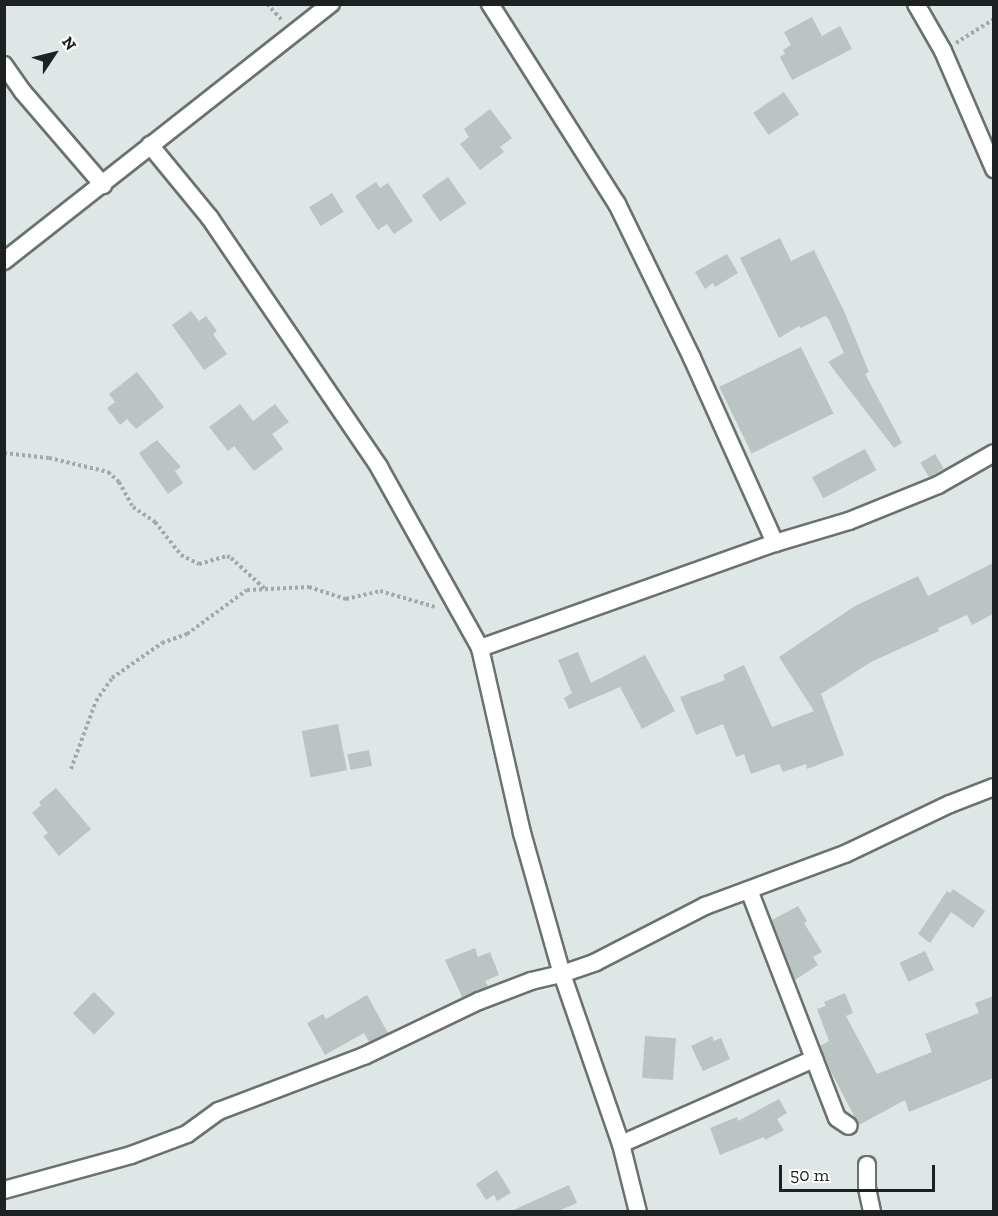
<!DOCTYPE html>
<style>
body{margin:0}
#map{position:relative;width:998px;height:1216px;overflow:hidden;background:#dee7e6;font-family:"Zilla Slab",serif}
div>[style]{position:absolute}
.building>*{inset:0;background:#bbc4c2;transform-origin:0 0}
.path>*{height:4px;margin-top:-2px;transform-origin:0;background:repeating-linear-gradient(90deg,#a2a9a9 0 3px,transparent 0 6px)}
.roads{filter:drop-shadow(2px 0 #6a7270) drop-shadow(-2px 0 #6a7270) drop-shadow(0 2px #6a7270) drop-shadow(0 -2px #6a7270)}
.street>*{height:16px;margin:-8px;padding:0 8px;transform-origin:8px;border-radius:8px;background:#fff}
span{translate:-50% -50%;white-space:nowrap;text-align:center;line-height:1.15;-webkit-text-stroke:5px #fff;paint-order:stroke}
.frame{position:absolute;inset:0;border:6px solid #1e2121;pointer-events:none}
.north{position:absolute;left:24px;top:24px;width:60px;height:60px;-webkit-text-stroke:4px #fff;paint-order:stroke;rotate:55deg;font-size:16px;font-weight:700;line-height:24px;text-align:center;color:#1e2121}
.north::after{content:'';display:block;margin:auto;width:21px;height:27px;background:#1e2121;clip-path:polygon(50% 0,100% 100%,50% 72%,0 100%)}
.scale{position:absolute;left:779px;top:1165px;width:156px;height:27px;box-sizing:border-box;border:3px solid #1e2121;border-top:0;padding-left:8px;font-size:18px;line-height:21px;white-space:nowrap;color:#1e2121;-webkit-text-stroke:4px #fff;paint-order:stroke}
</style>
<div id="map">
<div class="building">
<div style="clip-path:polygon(812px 17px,822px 36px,840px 26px,852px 49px,792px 80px,780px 57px,785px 54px,783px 50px,791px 45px,784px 32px)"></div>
<div style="left:784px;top:92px;width:27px;height:37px;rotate:56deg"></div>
<div style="clip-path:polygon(490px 109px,512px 138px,500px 147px,504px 152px,480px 170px,460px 144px,469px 137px,464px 129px)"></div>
<div style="left:448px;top:177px;width:32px;height:32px;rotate:55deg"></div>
<div style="clip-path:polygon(376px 182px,380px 188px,388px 183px,413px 221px,394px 234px,387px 224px,378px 230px,355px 196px)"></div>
<div style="left:332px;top:193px;width:22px;height:27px;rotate:58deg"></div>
<div style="clip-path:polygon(780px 238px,791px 261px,814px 250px,844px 311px,869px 372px,865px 374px,902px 443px,894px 448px,828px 362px,844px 353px,828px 318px,825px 316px,801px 328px,799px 326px,779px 338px,740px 258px)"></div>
<div style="clip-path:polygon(727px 254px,738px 273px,715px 287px,713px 283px,705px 289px,695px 272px)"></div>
<div style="clip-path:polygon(191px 311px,199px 321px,206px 316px,217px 331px,213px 334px,227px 354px,204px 370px,172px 325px)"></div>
<div style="left:801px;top:347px;width:74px;height:91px;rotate:64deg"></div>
<div style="clip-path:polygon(137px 372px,164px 407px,136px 429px,127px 419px,120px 425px,107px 408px,115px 402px,109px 394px)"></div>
<div style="clip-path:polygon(240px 404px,253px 421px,275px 404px,289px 422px,272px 434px,283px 449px,254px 471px,234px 446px,228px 451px,209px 427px)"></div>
<div style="clip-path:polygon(157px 440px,181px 467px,175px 471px,183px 483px,168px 494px,139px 453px)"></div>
<div style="left:865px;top:449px;width:24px;height:60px;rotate:62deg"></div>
<div style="left:935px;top:454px;width:17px;height:17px;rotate:59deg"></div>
<div style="clip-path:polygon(993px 563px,993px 614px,972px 625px,967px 615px,938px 628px,939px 631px,871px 662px,821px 694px,844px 755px,807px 769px,806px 764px,783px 772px,779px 764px,751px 774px,744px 754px,736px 757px,723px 724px,696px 735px,680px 697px,725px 680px,723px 675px,744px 665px,772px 727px,814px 711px,779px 657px,855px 606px,918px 576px,928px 596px)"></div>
<div style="clip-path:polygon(578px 652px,591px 683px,645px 655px,675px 711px,642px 729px,620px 687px,569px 709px,564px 698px,572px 693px,558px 660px)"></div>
<div style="left:338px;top:724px;width:47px;height:37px;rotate:79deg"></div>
<div style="left:369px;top:750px;width:16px;height:22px;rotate:79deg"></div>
<div style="clip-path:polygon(56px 788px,91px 829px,59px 856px,43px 836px,48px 833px,32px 813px,41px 805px,39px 802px)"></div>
<div style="clip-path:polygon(953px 889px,985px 911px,973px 928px,951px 912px,930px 943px,918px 934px,947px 891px,950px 893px)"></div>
<div style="clip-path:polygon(798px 906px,807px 921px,804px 923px,822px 952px,813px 957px,818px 965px,795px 980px,772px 920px)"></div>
<div style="clip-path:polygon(475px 948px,478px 957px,490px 952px,499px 975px,485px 981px,488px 986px,462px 997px,445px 960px)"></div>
<div style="left:925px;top:951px;width:21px;height:28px;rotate:65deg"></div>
<div style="left:94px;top:992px;width:30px;height:30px;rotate:45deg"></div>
<div style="clip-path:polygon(845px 993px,853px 1013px,846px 1016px,877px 1074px,932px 1052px,925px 1034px,979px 1013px,975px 1003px,993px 996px,993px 1078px,909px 1112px,905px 1100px,859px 1125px,830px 1070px,820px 1046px,829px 1041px,817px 1009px,826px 1006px,824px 1002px)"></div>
<div style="clip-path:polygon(367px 995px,388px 1033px,369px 1042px,364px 1033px,325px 1055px,307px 1023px,323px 1014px,326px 1019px)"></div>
<div style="left:645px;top:1036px;width:31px;height:42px;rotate:4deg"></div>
<div style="clip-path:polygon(712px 1036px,714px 1041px,721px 1038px,730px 1059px,703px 1071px,691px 1046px)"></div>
<div style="clip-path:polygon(779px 1099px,787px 1113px,777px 1119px,784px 1130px,765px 1140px,764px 1137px,720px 1155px,710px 1128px,737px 1117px,738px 1121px)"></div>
<div style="clip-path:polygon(497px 1170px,511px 1193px,497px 1201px,494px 1195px,486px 1200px,476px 1184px)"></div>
<div style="clip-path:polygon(569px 1185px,577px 1203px,556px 1212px,509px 1212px)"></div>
</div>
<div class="path">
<div style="left:267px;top:4px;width:23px;rotate:47deg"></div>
<div style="left:956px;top:43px;width:45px;rotate:-32.3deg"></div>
<div style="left:4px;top:453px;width:45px;rotate:6.3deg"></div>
<div style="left:49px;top:458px;width:61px;rotate:13.3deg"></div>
<div style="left:108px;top:472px;width:15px;rotate:42deg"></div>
<div style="left:119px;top:482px;width:29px;rotate:61deg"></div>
<div style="left:133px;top:507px;width:27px;rotate:34deg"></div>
<div style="left:155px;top:522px;width:42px;rotate:51.8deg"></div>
<div style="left:181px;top:555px;width:20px;rotate:27deg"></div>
<div style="left:199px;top:564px;width:29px;rotate:-16deg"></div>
<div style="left:227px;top:556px;width:4px;rotate:27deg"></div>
<div style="left:231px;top:558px;width:45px;rotate:42.3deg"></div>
<div style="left:71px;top:769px;width:72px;rotate:-69.8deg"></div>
<div style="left:96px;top:701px;width:28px;rotate:-55deg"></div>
<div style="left:112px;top:678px;width:61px;rotate:-35deg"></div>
<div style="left:162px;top:643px;width:27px;rotate:-20deg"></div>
<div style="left:187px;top:634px;width:74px;rotate:-36.3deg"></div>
<div style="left:247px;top:590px;width:62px;rotate:-2.8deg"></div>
<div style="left:309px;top:587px;width:39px;rotate:18deg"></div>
<div style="left:346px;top:599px;width:35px;rotate:-13deg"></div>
<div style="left:380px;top:591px;width:57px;rotate:16.2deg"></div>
</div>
<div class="roads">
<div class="street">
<div style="left:490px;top:4px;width:237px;rotate:57.6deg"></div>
<div style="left:617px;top:204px;width:171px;rotate:64deg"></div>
<div style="left:692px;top:358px;width:203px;rotate:65.8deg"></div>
<div style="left:916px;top:4px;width:54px;rotate:60.1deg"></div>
<div style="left:943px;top:51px;width:129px;rotate:66.6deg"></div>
<div style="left:4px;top:65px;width:33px;rotate:55deg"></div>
<div style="left:23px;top:92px;width:123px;rotate:49.3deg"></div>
<div style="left:150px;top:145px;width:94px;rotate:50.6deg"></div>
<div style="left:210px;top:218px;width:301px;rotate:55.8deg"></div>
<div style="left:379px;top:467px;width:207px;rotate:60.8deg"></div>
<div style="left:480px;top:648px;width:190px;rotate:77.2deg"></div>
<div style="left:522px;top:833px;width:147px;rotate:74.2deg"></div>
<div style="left:562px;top:974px;width:180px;rotate:70.9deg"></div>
<div style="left:621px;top:1144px;width:70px;rotate:76deg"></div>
<div style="left:4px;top:261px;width:416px;rotate:-38.2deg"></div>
<div style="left:480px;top:648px;width:313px;rotate:-19.6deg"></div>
<div style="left:775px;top:543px;width:77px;rotate:-16.6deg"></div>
<div style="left:849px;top:521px;width:96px;rotate:-22deg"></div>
<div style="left:938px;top:485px;width:64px;rotate:-29.7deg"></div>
<div style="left:749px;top:890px;width:244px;rotate:68.9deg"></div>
<div style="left:837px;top:1118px;width:14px;rotate:34deg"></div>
<div style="left:621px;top:1144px;width:211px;rotate:-23.8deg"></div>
<div style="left:867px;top:1165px;width:23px;rotate:90deg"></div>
<div style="left:867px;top:1188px;width:25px;rotate:78deg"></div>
<div style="left:4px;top:1190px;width:132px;rotate:-15.4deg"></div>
<div style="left:131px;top:1155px;width:60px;rotate:-20.6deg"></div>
<div style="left:187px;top:1134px;width:39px;rotate:-36deg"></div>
<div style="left:219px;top:1111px;width:155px;rotate:-20.8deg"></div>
<div style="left:364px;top:1056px;width:127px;rotate:-25.6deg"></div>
<div style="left:479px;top:1001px;width:56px;rotate:-21deg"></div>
<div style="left:531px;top:981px;width:32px;rotate:-13deg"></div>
<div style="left:562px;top:974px;width:36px;rotate:-19deg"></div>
<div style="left:596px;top:962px;width:123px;rotate:-27.2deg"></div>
<div style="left:705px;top:906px;width:149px;rotate:-20.4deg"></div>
<div style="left:845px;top:854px;width:116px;rotate:-25.5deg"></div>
<div style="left:950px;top:804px;width:47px;rotate:-21.1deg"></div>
</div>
</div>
<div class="frame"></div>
<div class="north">N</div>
<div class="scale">50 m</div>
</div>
